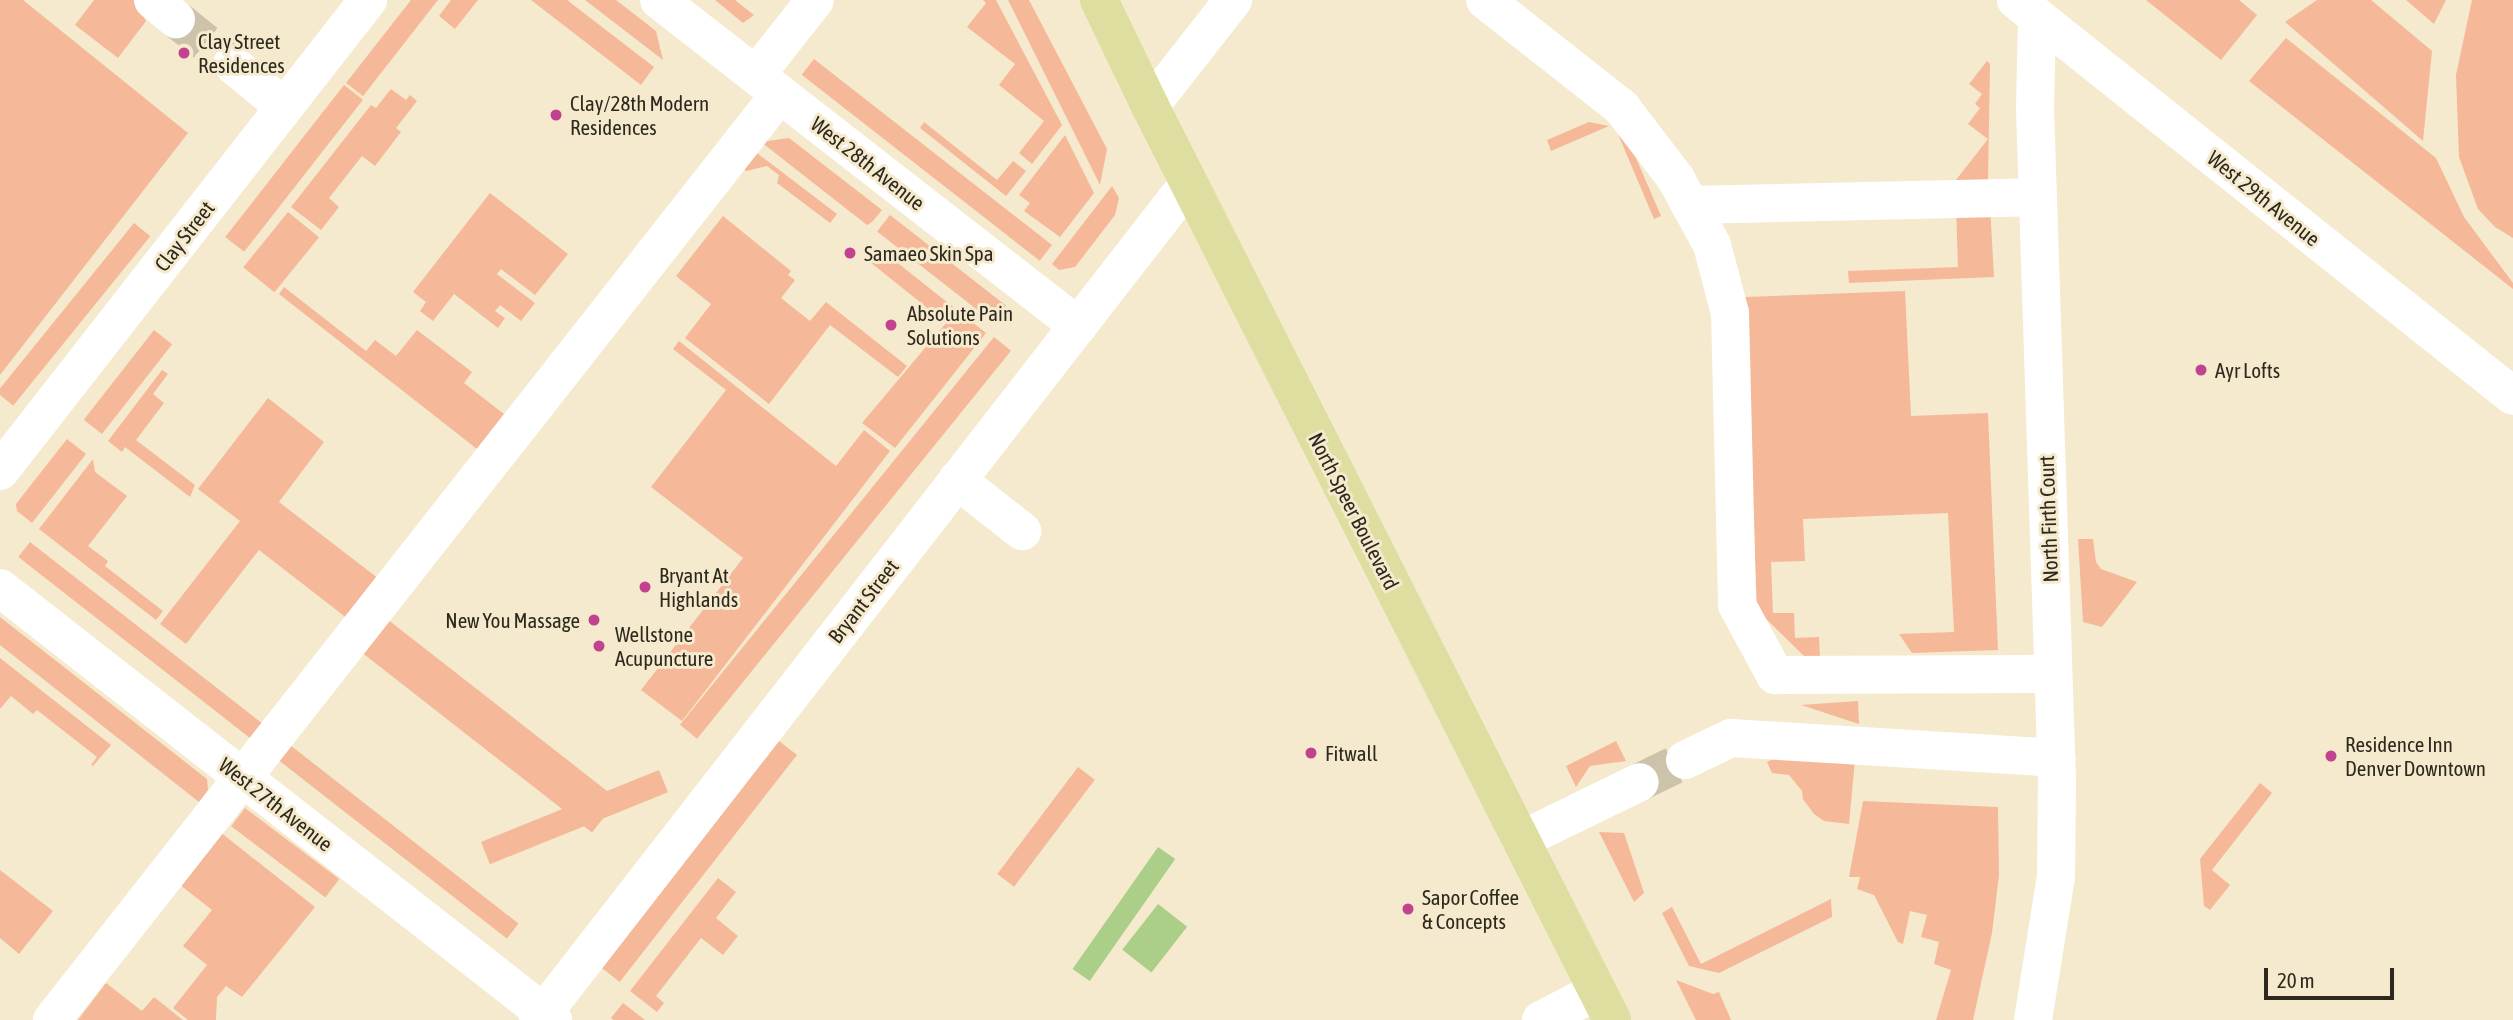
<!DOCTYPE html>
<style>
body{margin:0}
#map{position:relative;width:2513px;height:1020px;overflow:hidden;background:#f5eacd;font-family:"Asap Condensed",sans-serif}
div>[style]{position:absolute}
.green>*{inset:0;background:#f5b899;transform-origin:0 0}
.water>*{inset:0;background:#abcf88;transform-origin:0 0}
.minor-tunnel>*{height:38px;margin-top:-19px;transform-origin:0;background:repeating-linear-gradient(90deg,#cdc3aa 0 38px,transparent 0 57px)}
.minor>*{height:38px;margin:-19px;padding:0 19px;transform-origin:19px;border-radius:19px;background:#fff}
.major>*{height:38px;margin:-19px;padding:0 19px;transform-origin:19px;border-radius:19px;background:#dddea0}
.dots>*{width:19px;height:19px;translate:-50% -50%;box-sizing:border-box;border:4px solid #f5eacd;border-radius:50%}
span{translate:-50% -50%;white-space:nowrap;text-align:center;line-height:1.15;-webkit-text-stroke:6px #f5eacd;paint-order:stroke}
.poi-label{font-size:21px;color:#2e291e}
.left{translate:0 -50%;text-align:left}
.right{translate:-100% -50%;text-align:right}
.street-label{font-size:21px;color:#2e291e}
.scale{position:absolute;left:2264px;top:968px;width:130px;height:32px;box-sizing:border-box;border:4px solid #2e291e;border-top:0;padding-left:9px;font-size:21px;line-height:24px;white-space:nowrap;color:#2e291e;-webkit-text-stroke:5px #f5eacd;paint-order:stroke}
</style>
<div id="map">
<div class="green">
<div style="clip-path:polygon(0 0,23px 0,188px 133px,0 375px)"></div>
<div style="clip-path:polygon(94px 0,134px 0,146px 21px,118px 58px,75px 25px)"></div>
<div style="clip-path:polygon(411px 0,438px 0,363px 96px,346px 83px)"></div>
<div style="clip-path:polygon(451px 0,478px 0,455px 29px,439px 16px)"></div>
<div style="clip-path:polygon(531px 0,567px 0,654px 67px,641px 85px)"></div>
<div style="clip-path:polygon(585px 0,616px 0,656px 31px,663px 60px)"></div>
<div style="clip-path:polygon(715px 0,735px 0,754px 15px,743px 23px)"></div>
<div style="clip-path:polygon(983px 0,996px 0,1062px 125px,1032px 164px,1019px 153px,1044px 121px,999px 85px,1015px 64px,967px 27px,986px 3px)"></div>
<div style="clip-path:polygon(1008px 0,1029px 0,1107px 149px,1100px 185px)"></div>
<div style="clip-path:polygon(2146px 0,2239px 0,2257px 15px,2221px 60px)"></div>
<div style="clip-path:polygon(2317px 0,2371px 0,2432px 51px,2423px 141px,2285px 22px)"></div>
<div style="clip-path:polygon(2406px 0,2446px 0,2434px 24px)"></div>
<div style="clip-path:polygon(2472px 0,2513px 0,2513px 238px,2495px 227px,2478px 209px,2459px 157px,2456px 75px)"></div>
<div style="clip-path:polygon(2286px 38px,2436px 158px,2464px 217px,2513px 283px,2513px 289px,2249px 81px)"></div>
<div style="left:814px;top:59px;width:302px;height:20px;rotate:38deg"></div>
<div style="clip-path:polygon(1987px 61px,1990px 64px,1988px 180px,1956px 180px,1988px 139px,1968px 124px,1980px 108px,1975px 104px,1982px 94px,1969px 84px)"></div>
<div style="left:344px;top:85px;width:24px;height:193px;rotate:38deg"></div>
<div style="clip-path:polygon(391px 89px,406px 100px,410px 95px,417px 101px,396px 128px,401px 132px,375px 166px,362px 156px,329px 198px,339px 207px,321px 230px,291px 207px,371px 105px,376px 108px)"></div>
<div style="clip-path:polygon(924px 122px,997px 180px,1013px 161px,1026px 171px,1006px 196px,920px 128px)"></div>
<div style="clip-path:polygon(1589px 122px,1609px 126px,1551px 151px,1547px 140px)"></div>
<div style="clip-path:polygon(1618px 134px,1633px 151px,1661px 216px,1654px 219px)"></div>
<div style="clip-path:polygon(1065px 135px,1094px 193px,1060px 237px,1024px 211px,1030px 203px,1019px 195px)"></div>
<div style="clip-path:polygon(789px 138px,882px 210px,872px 222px,867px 225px,761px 142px)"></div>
<div style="clip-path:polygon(753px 150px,837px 214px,830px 223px,777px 183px,779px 175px,767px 166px,746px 171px,740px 166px)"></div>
<div style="clip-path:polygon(1112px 186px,1119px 198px,1115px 215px,1075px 267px,1059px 270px,1052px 264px)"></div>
<div style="clip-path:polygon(490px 193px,568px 254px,535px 295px,501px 269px,497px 274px,535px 303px,521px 321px,500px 305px,495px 311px,505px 318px,498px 328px,454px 294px,433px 321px,420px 311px,426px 302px,413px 292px)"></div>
<div style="clip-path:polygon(1990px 205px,1994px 277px,1849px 283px,1848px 271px,1958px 267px,1956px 206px)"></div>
<div style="left:288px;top:212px;width:40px;height:71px;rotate:39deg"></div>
<div style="left:890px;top:215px;width:147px;height:21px;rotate:38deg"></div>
<div style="clip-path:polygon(723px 216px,791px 271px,788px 275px,795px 280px,781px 298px,810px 321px,826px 302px,907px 366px,898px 377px,830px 325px,769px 404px,685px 338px,711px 304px,676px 276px)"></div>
<div style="left:134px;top:223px;width:21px;height:218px;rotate:39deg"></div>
<div style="clip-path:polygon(880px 249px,986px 333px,895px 448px,862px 423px,946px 323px,870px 262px)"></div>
<div style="clip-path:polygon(284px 287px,366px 351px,375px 340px,396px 356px,417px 330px,472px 372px,464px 383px,504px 414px,477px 449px,279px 294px)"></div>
<div style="clip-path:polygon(1905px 291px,1911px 416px,1988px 413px,1998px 650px,1912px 653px,1899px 634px,1954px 632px,1948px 513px,1803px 519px,1805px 561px,1771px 562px,1773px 613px,1794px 613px,1795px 638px,1819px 637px,1820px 659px,1807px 659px,1757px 610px,1745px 297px)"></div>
<div style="left:154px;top:330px;width:23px;height:114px;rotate:38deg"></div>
<div style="left:994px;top:337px;width:22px;height:499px;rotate:39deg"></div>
<div style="clip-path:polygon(679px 341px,836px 466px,864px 430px,890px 451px,682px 721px,641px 690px,743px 558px,651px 487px,726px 390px,673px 349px)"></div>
<div style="clip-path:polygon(162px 370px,168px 374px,153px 394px,164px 403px,136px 440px,195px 485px,190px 497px,125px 447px,122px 452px,108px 441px)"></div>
<div style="clip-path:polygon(268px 398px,324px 442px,279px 502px,379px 579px,348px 619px,259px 550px,186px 644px,160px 624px,240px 521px,198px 489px)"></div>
<div style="clip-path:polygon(67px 439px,86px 454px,32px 523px,17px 511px,16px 504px)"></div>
<div style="clip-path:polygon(93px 459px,95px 472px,127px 496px,88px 546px,108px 561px,105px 566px,163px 611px,156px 620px,39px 529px)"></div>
<div style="clip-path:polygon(2078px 539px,2093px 539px,2096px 562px,2101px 569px,2137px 582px,2102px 627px,2083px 622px)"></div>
<div style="left:30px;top:542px;width:294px;height:19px;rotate:38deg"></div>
<div style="clip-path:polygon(0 617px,207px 779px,208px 790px,199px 802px,0 645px)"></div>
<div style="left:387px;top:619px;width:293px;height:42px;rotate:38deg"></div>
<div style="clip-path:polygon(0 658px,111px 745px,93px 766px,91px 765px,97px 757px,37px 710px,33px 714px,11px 696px,0 709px)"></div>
<div style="clip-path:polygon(1858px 701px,1859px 724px,1801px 705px)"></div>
<div style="clip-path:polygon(1616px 741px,1626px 761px,1590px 766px,1576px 787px,1566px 766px)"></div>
<div style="left:290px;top:745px;width:290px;height:19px;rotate:38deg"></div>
<div style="left:797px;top:755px;width:288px;height:23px;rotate:128deg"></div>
<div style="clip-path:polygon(1779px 756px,1855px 760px,1849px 824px,1824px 821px,1814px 814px,1803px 799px,1802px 791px,1789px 775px,1772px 773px,1767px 762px)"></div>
<div style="left:1078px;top:767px;width:21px;height:134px;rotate:37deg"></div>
<div style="left:659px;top:770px;width:24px;height:192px;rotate:68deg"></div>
<div style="clip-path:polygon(2260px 783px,2272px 793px,2212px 870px,2230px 885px,2210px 910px,2204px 906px,2200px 859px)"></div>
<div style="clip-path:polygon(1863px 801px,1998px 807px,1999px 875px,1992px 933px,1973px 1020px,1936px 1020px,1951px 970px,1934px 964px,1939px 942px,1921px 937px,1927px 915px,1910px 911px,1903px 944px,1898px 942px,1874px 895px,1857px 889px,1860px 877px,1849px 877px)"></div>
<div style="left:245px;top:808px;width:118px;height:23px;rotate:37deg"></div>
<div style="clip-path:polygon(215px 828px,315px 907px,242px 997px,226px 986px,217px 997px,216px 1020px,188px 1020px,173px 1008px,207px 965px,183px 946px,212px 910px,175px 881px)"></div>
<div style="clip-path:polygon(1599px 832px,1624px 833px,1644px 893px,1634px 902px)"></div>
<div style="clip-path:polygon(0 870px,53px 911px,19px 954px,0 938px)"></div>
<div style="clip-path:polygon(718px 878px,736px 892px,716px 918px,738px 936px,723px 955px,701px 938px,656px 996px,664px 1003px,657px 1012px,630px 991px)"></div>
<div style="clip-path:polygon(1831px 899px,1832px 917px,1719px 973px,1689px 966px,1662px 913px,1672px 907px,1701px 964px)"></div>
<div style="clip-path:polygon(1676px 980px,1713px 994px,1719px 992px,1731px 1020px,1696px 1020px)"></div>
<div style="clip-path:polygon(106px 983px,142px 1011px,154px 997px,183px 1020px,78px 1020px)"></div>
<div style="clip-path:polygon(623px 1003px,645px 1020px,614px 1020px,611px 1018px)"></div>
</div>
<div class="water">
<div style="left:1158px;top:847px;width:21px;height:149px;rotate:35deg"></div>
<div style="left:1158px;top:904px;width:37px;height:58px;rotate:38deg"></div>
</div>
<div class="minor-tunnel">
<div style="left:176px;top:19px;width:72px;rotate:38.8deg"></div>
<div style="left:1640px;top:782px;width:50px;rotate:-26.1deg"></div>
</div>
<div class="minor">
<div style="left:153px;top:0;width:30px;rotate:40deg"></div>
<div style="left:659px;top:0;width:531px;rotate:37.88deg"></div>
<div style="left:1485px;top:0;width:174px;rotate:38.2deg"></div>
<div style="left:1622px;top:108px;width:89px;rotate:52.7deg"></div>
<div style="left:1676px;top:179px;width:75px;rotate:61.4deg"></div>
<div style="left:1712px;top:245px;width:70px;rotate:75.2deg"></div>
<div style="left:1730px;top:313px;width:292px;rotate:88.6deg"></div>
<div style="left:1737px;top:605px;width:80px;rotate:61.5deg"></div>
<div style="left:1775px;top:675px;width:278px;rotate:-0.2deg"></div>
<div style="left:2016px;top:0;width:635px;rotate:38.55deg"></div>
<div style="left:232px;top:64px;width:67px;rotate:39.6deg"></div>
<div style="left:756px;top:75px;width:95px;rotate:-51.8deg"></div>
<div style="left:1150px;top:106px;width:135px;rotate:-51.9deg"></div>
<div style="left:1690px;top:205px;width:347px;rotate:-1.3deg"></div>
<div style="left:0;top:471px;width:598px;rotate:-52deg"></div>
<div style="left:957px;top:480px;width:83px;rotate:38.1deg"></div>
<div style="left:0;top:588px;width:702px;rotate:38deg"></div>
<div style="left:1685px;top:760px;width:51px;rotate:-25.6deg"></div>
<div style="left:1731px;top:738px;width:326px;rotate:3.5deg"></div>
<div style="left:1521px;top:840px;width:132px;rotate:-26deg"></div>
<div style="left:52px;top:1020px;width:1178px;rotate:-51.83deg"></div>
<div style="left:538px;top:1020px;width:1060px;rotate:-52.13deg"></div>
<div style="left:1541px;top:1020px;width:63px;rotate:-27.4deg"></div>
<div style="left:2033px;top:1020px;width:145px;rotate:-80.9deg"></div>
<div style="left:2056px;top:877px;width:95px;rotate:-89.4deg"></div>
<div style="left:2057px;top:782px;width:674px;rotate:-91.87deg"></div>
<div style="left:2035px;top:108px;width:91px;rotate:-88.7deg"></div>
</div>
<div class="major">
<div style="left:1099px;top:0;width:118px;rotate:64.3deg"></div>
<div style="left:1150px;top:106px;width:1024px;rotate:63.18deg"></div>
</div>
<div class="dots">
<div style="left:184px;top:53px;background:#c1428e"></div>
<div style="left:556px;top:115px;background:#c1428e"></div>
<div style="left:850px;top:253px;background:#c1428e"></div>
<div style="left:891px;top:325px;background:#c1428e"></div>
<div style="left:2201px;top:370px;background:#c1428e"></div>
<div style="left:645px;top:587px;background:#c1428e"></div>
<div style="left:594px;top:620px;background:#c1428e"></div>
<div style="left:599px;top:646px;background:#c1428e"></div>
<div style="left:1311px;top:753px;background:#c1428e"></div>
<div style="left:2331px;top:756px;background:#c1428e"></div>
<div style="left:1408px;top:909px;background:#c1428e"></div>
</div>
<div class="poi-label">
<span class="left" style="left:198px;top:53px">Clay Street<br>Residences</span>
<span class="left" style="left:570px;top:115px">Clay/28th Modern<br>Residences</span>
<span class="left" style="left:864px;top:253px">Samaeo Skin Spa</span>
<span class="left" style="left:907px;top:325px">Absolute Pain<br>Solutions</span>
<span class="left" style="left:2215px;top:370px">Ayr Lofts</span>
<span class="left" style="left:659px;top:587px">Bryant At<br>Highlands</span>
<span class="right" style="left:580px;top:620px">New You Massage</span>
<span class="left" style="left:615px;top:646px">Wellstone<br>Acupuncture</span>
<span class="left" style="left:2345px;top:756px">Residence Inn<br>Denver Downtown</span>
<span class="left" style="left:1325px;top:753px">Fitwall</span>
<span class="left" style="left:1422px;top:909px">Sapor Coffee<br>&amp; Concepts</span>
</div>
<div class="street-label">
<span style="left:868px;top:163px;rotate:38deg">West 28th Avenue</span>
<span style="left:2264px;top:198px;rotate:39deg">West 29th Avenue</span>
<span style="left:184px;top:236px;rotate:-52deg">Clay Street</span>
<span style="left:1354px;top:511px;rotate:63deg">North Speer Boulevard</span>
<span style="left:2048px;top:519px;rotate:-92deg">North Firth Court</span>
<span style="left:863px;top:601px;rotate:-52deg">Bryant Street</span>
<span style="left:276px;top:804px;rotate:38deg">West 27th Avenue</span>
</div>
<div class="scale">20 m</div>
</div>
